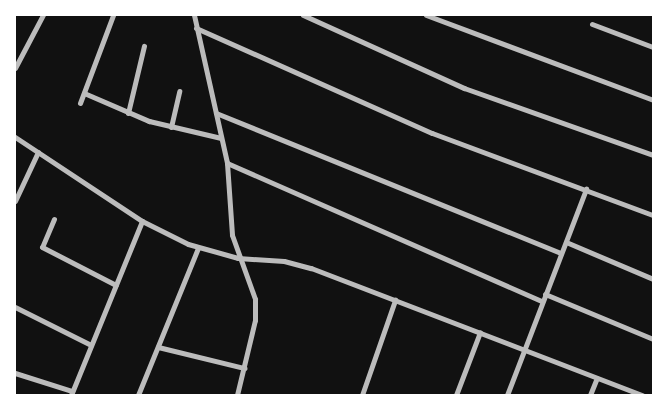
<!DOCTYPE html>
<style>
body{margin:0}
#map{position:relative;width:668px;height:410px;overflow:hidden;background:#111;font-family:Merriweather,serif}
div>[style]{position:absolute}
.minor>*{height:5px;margin:-2.5px;padding:0 2.5px;transform-origin:2.5px;border-radius:2.5px;background:#bcbcbc}
span{translate:-50% -50%;white-space:nowrap;text-align:center;line-height:1.15;-webkit-text-stroke:4.5px #fff;paint-order:stroke}
.frame{position:absolute;inset:0;border:16px solid #fff;pointer-events:none}
</style>
<div id="map">
<div class="minor">
<div style="left:194px;top:15px;width:152px;rotate:77.4deg"></div>
<div style="left:227px;top:163px;width:72px;rotate:86deg"></div>
<div style="left:232px;top:235px;width:68px;rotate:70.2deg"></div>
<div style="left:255px;top:299px;width:21px;rotate:90deg"></div>
<div style="left:255px;top:320px;width:77px;rotate:103.5deg"></div>
<div style="left:303px;top:15px;width:177px;rotate:24.4deg"></div>
<div style="left:464px;top:88px;width:201px;rotate:19.5deg"></div>
<div style="left:426px;top:15px;width:242px;rotate:20.5deg"></div>
<div style="left:592px;top:24px;width:65px;rotate:20.7deg"></div>
<div style="left:196px;top:28px;width:258px;rotate:24deg"></div>
<div style="left:432px;top:133px;width:236px;rotate:20.4deg"></div>
<div style="left:15px;top:68px;width:60px;rotate:-62.2deg"></div>
<div style="left:84px;top:93px;width:71px;rotate:23.3deg"></div>
<div style="left:149px;top:121px;width:74px;rotate:13.3deg"></div>
<div style="left:80px;top:103px;width:94px;rotate:-69.4deg"></div>
<div style="left:128px;top:113px;width:69px;rotate:-76.6deg"></div>
<div style="left:216px;top:113px;width:372px;rotate:22.1deg"></div>
<div style="left:171px;top:127px;width:37px;rotate:-77deg"></div>
<div style="left:15px;top:137px;width:152px;rotate:33.5deg"></div>
<div style="left:142px;top:221px;width:51px;rotate:26.6deg"></div>
<div style="left:188px;top:244px;width:52px;rotate:15.6deg"></div>
<div style="left:238px;top:258px;width:46px;rotate:3.7deg"></div>
<div style="left:284px;top:261px;width:28px;rotate:15deg"></div>
<div style="left:311px;top:268px;width:355px;rotate:21deg"></div>
<div style="left:227px;top:163px;width:344px;rotate:23.7deg"></div>
<div style="left:15px;top:201px;width:54px;rotate:-64.9deg"></div>
<div style="left:54px;top:219px;width:30px;rotate:113deg"></div>
<div style="left:42px;top:247px;width:83px;rotate:27.2deg"></div>
<div style="left:566px;top:242px;width:95px;rotate:23deg"></div>
<div style="left:545px;top:294px;width:117px;rotate:22.6deg"></div>
<div style="left:15px;top:307px;width:85px;rotate:26.6deg"></div>
<div style="left:158px;top:347px;width:89px;rotate:13.7deg"></div>
<div style="left:15px;top:373px;width:60px;rotate:17.5deg"></div>
<div style="left:71px;top:395px;width:188px;rotate:-67.8deg"></div>
<div style="left:138px;top:395px;width:159px;rotate:-67.8deg"></div>
<div style="left:362px;top:395px;width:101px;rotate:-70.8deg"></div>
<div style="left:456px;top:395px;width:67px;rotate:-69.1deg"></div>
<div style="left:507px;top:395px;width:221px;rotate:-69deg"></div>
<div style="left:590px;top:395px;width:18px;rotate:-68deg"></div>
</div>
<div class="frame"></div>
</div>
